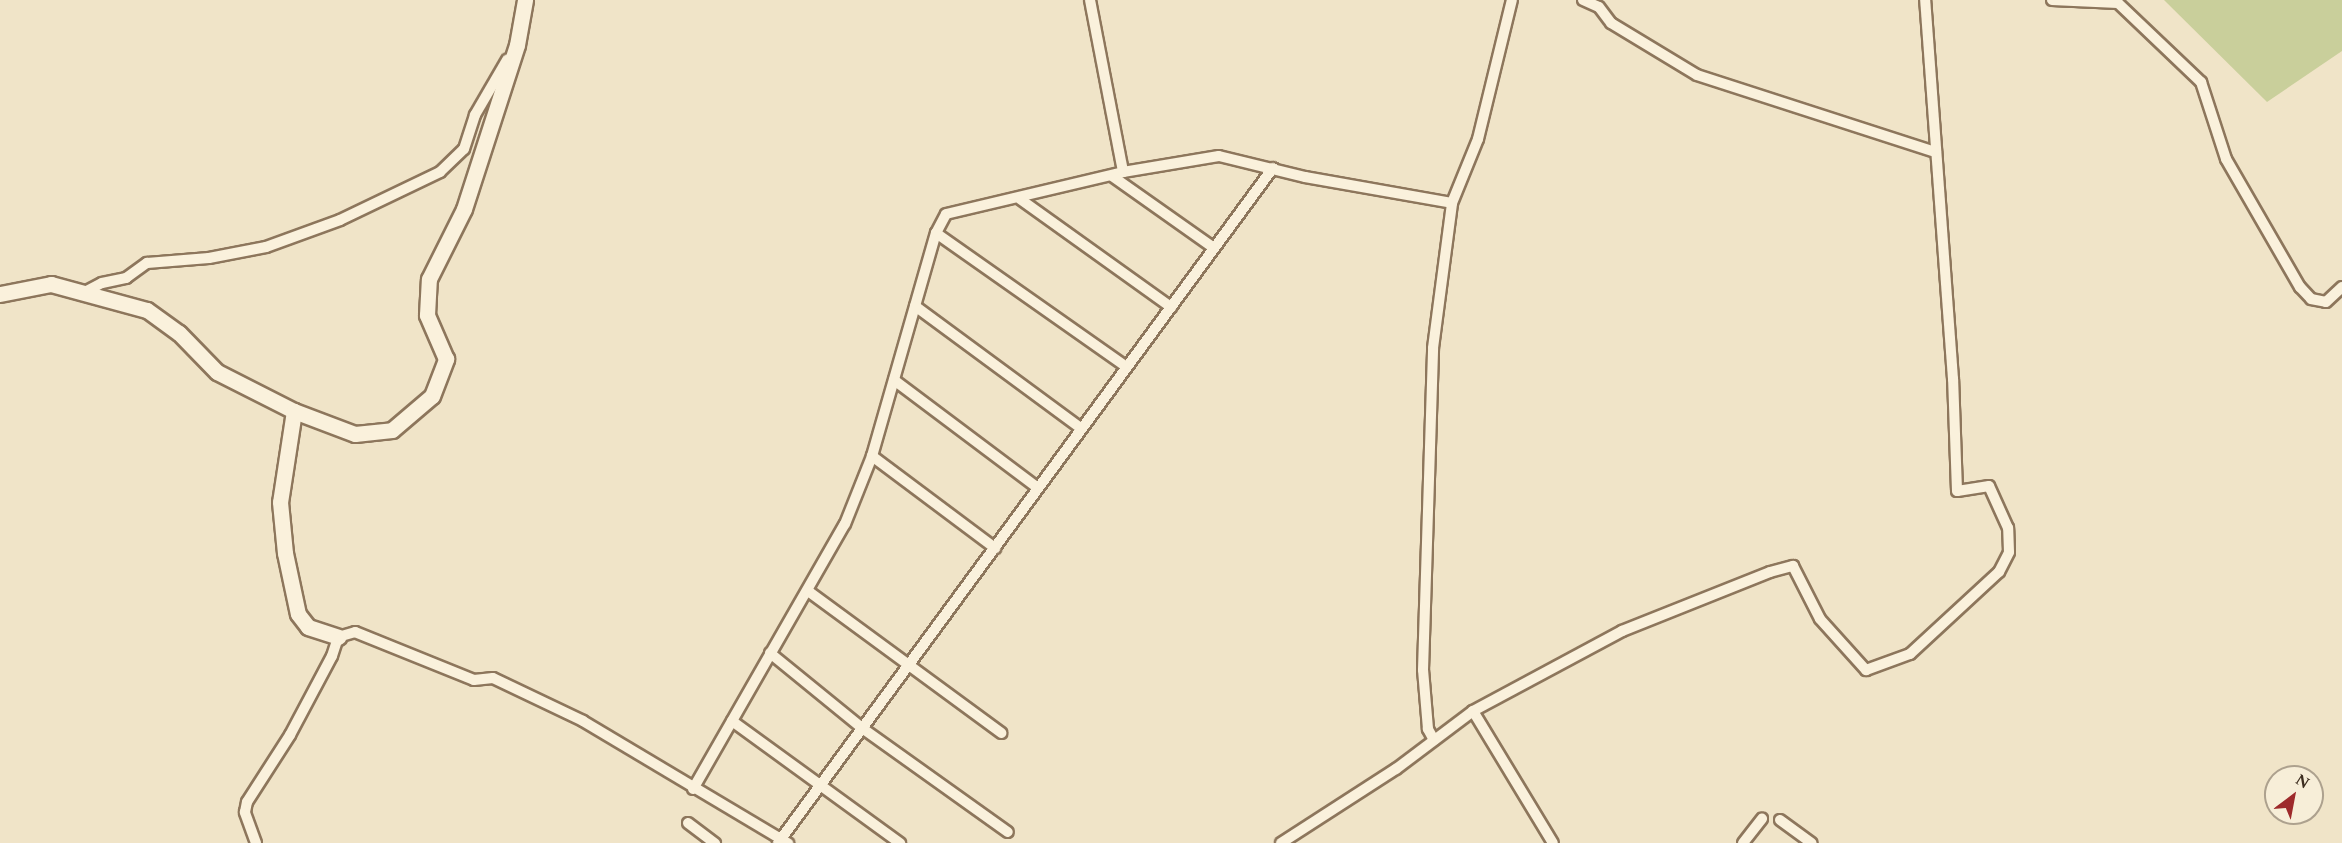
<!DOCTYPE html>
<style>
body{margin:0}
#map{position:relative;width:2342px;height:843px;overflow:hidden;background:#f0e4c8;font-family:Spectral,serif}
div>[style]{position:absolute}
.green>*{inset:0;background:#c9cf9b}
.roads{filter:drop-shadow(2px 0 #8d765c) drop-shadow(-2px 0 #8d765c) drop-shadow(0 2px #8d765c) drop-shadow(0 -2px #8d765c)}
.street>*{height:10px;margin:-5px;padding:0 5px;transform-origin:5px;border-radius:5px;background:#faf1dc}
.secondary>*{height:15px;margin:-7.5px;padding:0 7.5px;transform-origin:7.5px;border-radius:7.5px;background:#faf1dc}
span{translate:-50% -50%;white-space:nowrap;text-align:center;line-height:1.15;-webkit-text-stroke:5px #f7eed8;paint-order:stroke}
.north{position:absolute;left:2264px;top:765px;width:60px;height:60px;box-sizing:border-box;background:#f7eed8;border:2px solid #ada18e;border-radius:50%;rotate:32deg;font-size:16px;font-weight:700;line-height:24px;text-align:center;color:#3d2e20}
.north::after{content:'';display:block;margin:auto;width:21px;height:27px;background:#9e2a2b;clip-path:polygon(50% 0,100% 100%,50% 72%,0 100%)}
</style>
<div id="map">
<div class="green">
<div style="clip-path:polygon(2164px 0,2342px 0,2342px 51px,2267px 102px)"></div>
</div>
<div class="roads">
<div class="street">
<div style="left:1090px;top:0;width:175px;rotate:79.1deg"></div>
<div style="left:1583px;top:0;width:17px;rotate:24deg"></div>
<div style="left:1599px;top:7px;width:20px;rotate:53deg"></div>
<div style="left:1611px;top:23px;width:100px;rotate:31.2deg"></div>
<div style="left:1697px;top:75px;width:251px;rotate:17.9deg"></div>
<div style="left:2052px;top:0;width:66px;rotate:2.6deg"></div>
<div style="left:2118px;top:3px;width:115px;rotate:43.6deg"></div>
<div style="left:2201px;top:82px;width:81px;rotate:72deg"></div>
<div style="left:2226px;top:159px;width:148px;rotate:60deg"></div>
<div style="left:2300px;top:287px;width:16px;rotate:47deg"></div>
<div style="left:2311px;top:299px;width:15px;rotate:11deg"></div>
<div style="left:2326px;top:302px;width:22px;rotate:-43deg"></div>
<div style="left:1112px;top:176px;width:125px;rotate:35.2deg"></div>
<div style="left:1020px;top:199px;width:186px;rotate:35.6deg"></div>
<div style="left:936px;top:233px;width:233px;rotate:35.1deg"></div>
<div style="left:83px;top:293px;width:21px;rotate:-28deg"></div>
<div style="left:102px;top:283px;width:25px;rotate:-12deg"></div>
<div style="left:126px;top:278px;width:26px;rotate:-36deg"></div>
<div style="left:147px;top:263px;width:62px;rotate:-4.6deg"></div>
<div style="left:209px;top:258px;width:58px;rotate:-10.9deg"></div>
<div style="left:266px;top:247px;width:79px;rotate:-20deg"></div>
<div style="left:340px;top:220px;width:111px;rotate:-25.6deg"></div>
<div style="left:440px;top:172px;width:33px;rotate:-44deg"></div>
<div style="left:464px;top:149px;width:36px;rotate:-72deg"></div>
<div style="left:475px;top:115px;width:64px;rotate:-59.8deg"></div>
<div style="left:915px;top:306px;width:207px;rotate:36.4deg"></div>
<div style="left:894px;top:380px;width:180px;rotate:36.9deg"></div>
<div style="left:872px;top:456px;width:154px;rotate:36.8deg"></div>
<div style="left:808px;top:591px;width:240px;rotate:36.3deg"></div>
<div style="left:770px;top:653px;width:119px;rotate:39.2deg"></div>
<div style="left:862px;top:728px;width:179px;rotate:35.5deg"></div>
<div style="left:1473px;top:711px;width:154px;rotate:58.8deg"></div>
<div style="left:732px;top:721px;width:208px;rotate:36deg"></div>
<div style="left:1434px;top:740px;width:13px;rotate:-119deg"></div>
<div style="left:1428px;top:729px;width:59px;rotate:-94.8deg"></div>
<div style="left:1423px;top:670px;width:322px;rotate:-88.2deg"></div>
<div style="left:1433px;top:348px;width:146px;rotate:-82.5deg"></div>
<div style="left:1452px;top:203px;width:69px;rotate:-67.9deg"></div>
<div style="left:1478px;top:139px;width:143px;rotate:-76.3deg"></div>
<div style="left:693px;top:789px;width:305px;rotate:-60.2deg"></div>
<div style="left:845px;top:524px;width:73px;rotate:-68.3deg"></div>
<div style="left:872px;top:456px;width:232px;rotate:-74deg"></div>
<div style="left:936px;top:233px;width:21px;rotate:-62deg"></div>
<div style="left:946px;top:214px;width:182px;rotate:-13.3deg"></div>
<div style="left:1123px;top:172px;width:97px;rotate:-9.5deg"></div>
<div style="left:1219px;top:156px;width:89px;rotate:13.7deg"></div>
<div style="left:1305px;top:177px;width:149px;rotate:10deg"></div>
<div style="left:1780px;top:820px;width:39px;rotate:36deg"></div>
<div style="left:688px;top:823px;width:34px;rotate:37deg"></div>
<div style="left:256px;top:843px;width:33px;rotate:-110deg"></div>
<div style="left:245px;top:812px;width:10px;rotate:-79deg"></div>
<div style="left:247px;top:802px;width:80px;rotate:-57.3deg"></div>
<div style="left:290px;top:735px;width:89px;rotate:-62deg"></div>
<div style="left:332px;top:656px;width:20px;rotate:-72deg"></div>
<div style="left:338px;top:637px;width:18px;rotate:-16deg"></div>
<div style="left:355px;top:632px;width:128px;rotate:22deg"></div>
<div style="left:474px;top:680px;width:19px;rotate:-6deg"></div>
<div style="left:493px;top:678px;width:100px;rotate:25.5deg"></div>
<div style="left:583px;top:721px;width:239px;rotate:30.8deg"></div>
<div style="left:778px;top:843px;width:837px;rotate:-53.75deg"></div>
<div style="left:1281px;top:843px;width:137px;rotate:-32.8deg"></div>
<div style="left:1396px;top:769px;width:96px;rotate:-37deg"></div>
<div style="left:1473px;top:711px;width:169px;rotate:-28.2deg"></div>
<div style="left:1622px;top:631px;width:159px;rotate:-21.7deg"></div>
<div style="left:1770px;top:572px;width:24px;rotate:-15deg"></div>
<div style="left:1793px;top:566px;width:59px;rotate:63deg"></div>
<div style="left:1820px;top:619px;width:69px;rotate:48deg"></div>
<div style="left:1866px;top:670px;width:47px;rotate:-20deg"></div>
<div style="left:1910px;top:654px;width:121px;rotate:-42.7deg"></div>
<div style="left:1999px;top:572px;width:22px;rotate:-63deg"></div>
<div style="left:2009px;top:552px;width:24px;rotate:-92deg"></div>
<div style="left:2008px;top:528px;width:46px;rotate:-114.3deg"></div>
<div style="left:1989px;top:486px;width:32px;rotate:171deg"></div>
<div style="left:1957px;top:491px;width:112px;rotate:-92deg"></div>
<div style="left:1953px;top:379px;width:380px;rotate:-94.2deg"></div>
<div style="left:1743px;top:843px;width:31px;rotate:-52deg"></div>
</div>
<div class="secondary">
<div style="left:0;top:294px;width:52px;rotate:-11.1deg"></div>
<div style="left:51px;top:284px;width:99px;rotate:15.2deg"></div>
<div style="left:147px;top:310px;width:39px;rotate:36deg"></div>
<div style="left:179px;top:333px;width:54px;rotate:45.7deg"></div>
<div style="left:217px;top:372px;width:86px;rotate:26.9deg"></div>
<div style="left:294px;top:411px;width:92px;rotate:98.7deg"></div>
<div style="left:280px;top:502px;width:51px;rotate:84.4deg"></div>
<div style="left:285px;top:553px;width:62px;rotate:78deg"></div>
<div style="left:298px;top:614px;width:16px;rotate:52deg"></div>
<div style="left:308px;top:627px;width:32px;rotate:18deg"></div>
<div style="left:294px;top:411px;width:65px;rotate:20.7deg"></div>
<div style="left:355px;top:434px;width:37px;rotate:-6deg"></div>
<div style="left:392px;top:430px;width:52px;rotate:-40.4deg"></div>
<div style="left:432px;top:396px;width:40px;rotate:-69deg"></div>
<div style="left:446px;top:359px;width:48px;rotate:-113.4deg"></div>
<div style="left:427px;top:315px;width:36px;rotate:-87deg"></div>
<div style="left:429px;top:279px;width:78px;rotate:-63.4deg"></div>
<div style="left:464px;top:209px;width:172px;rotate:-72.1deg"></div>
<div style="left:517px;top:45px;width:46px;rotate:-79.9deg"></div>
</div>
</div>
<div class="north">N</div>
</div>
